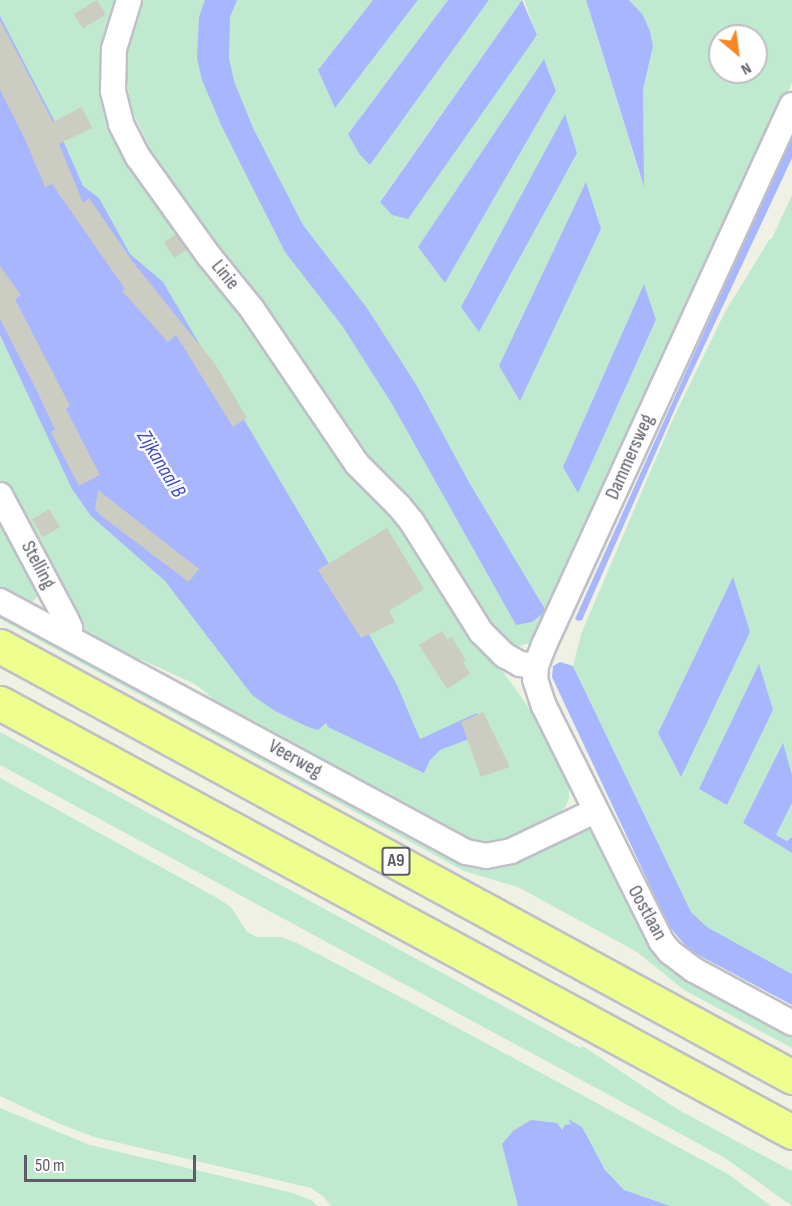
<!DOCTYPE html>
<style>
body{margin:0}
#map{position:relative;width:792px;height:1206px;overflow:hidden;background:#eff1e5;font-family:"Sofia Sans Condensed",sans-serif}
div>[style]{position:absolute}
.green>*{inset:0;background:#c0ead0}
.water>*{inset:0;background:#a7b6ff}
.building>*{inset:0;background:#cbccc2;transform-origin:0 0}
.roads{filter:drop-shadow(2px 0 #bfbfc7) drop-shadow(-2px 0 #bfbfc7) drop-shadow(0 2px #bfbfc7) drop-shadow(0 -2px #bfbfc7)}
.street>*{height:24px;margin:-12px;padding:0 12px;transform-origin:12px;border-radius:12px;background:#fff}
.highway>*{height:33px;margin:-16.5px;padding:0 16.5px;transform-origin:16.5px;border-radius:16.5px;background:#efff8e}
span{translate:-50% -50%;white-space:nowrap;text-align:center;line-height:1.15;-webkit-text-stroke:5px #fff;paint-order:stroke}
.shield-label span{padding:2px 4px;background:#fff;border:2px solid;border-radius:4px;-webkit-text-stroke-width:0}
.shield-label{font-size:18px;color:#5d5d67;font-weight:700}
.street-label{font-size:20px;color:#5d5d67}
.water-label{font-size:21px;color:#3e4bce;font-style:italic}
.north{position:absolute;left:708px;top:24px;width:60px;height:60px;box-sizing:border-box;background:#fff;border:2px solid #bebec2;border-radius:50%;rotate:151deg;font-size:16px;font-weight:700;line-height:24px;text-align:center;color:#5d5d67}
.north::after{content:'';display:block;margin:auto;width:21px;height:27px;background:#f88723;clip-path:polygon(50% 0,100% 100%,50% 72%,0 100%)}
.scale{position:absolute;left:24px;top:1155px;width:172px;height:27px;box-sizing:border-box;border:3px solid #5d5d67;border-top:0;padding-left:8px;font-size:18px;line-height:21px;white-space:nowrap;color:#5d5d67;-webkit-text-stroke:4px #fff;paint-order:stroke}
</style>
<div id="map">
<div class="green">
<div style="clip-path:polygon(0 0,123px 0,106px 91px,391px 506px,481px 650px,501px 669px,527px 705px,553px 749px,569px 787px,569px 798px,566px 806px,553px 820px,486px 849px,228px 711px,195px 684px,140px 659px,107px 650px,81px 632px,0 484px)"></div>
<div style="clip-path:polygon(evenodd,139px 0,373px 0,318px 70px,335px 107px,418px 0,448px 0,348px 134px,370px 165px,489px 0,522px 0,380px 201px,537px 36px,524px 0,586px 0,643px 185px,643px 90px,653px 46px,650px 31px,643px 15px,629px 0,792px 0,792px 83px,536px 639px,530px 643px,516px 647px,499px 640px,368px 460px,257px 292px,202px 227px,150px 148px,131px 109px,127px 83px,126px 61px,139px 0,720px 36px,756px 36px,756px 72px,720px 72px,720px 36px,139px 0,544px 60px,556px 91px,445px 283px,418px 247px,544px 60px,139px 0,644px 285px,656px 321px,577px 493px,644px 285px)"></div>
<div style="clip-path:polygon(evenodd,792px 195px,792px 775px,783px 745px,743px 823px,792px 853px,792px 974px,707px 927px,691px 912px,573px 666px,581px 634px,672px 421px,725px 312px,769px 240px,772px 238px,792px 195px,733px 578px,734px 578px,681px 776px,658px 733px,733px 578px)"></div>
<div style="clip-path:polygon(0 508px,41px 593px,28px 606px,0 592px)"></div>
<div style="clip-path:polygon(0 608px,457px 857px,586px 828px,592px 829px,654px 941px,792px 1030px,792px 1048px,684px 990px,637px 952px,584px 923px,518px 887px,464px 871px,0 619px)"></div>
<div style="clip-path:polygon(0 732px,580px 1048px,583px 1046px,677px 1109px,792px 1171px,792px 1206px,725px 1158px,0 765px)"></div>
<div style="clip-path:polygon(0 778px,219px 899px,231px 907px,247px 932px,257px 937px,281px 937px,297px 943px,406px 1000px,728px 1174px,771px 1206px,331px 1206px,324px 1197px,311px 1188px,94px 1137px,60px 1124px,0 1096px)"></div>
<div style="clip-path:polygon(792px 803px,792px 837px,787px 841px,776px 835px)"></div>
<div style="clip-path:polygon(0 1108px,90px 1145px,293px 1193px,311px 1200px,318px 1206px,0 1206px)"></div>
</div>
<div class="water">
<div style="clip-path:polygon(205px 0,237px 0,230px 17px,229px 58px,234px 81px,253px 128px,303px 225px,367px 308px,417px 386px,470px 484px,546px 611px,532px 622px,516px 625px,392px 404px,343px 327px,285px 252px,222px 127px,202px 80px,197px 58px,199px 17px)"></div>
<div style="clip-path:polygon(373px 0,418px 0,335px 108px,318px 70px)"></div>
<div style="clip-path:polygon(448px 0,489px 0,370px 165px,360px 155px,348px 134px)"></div>
<div style="clip-path:polygon(522px 0,537px 35px,408px 219px,392px 215px,380px 202px)"></div>
<div style="clip-path:polygon(586px 0,629px 0,643px 15px,650px 31px,653px 46px,643px 90px,644px 187px)"></div>
<div style="clip-path:polygon(0 16px,54px 120px,83px 186px,99px 198px,130px 254px,163px 282px,341px 584px,397px 685px,420px 739px,477px 713px,484px 726px,469px 739px,440px 750px,430px 760px,424px 773px,328px 727px,326px 723px,318px 730px,316px 728px,317px 730px,306px 726px,275px 711px,252px 695px,165px 581px,91px 516px,72px 489px,0 335px)"></div>
<div style="clip-path:polygon(544px 59px,556px 91px,445px 283px,418px 247px)"></div>
<div style="clip-path:polygon(565px 114px,577px 153px,479px 332px,461px 307px)"></div>
<div style="clip-path:polygon(792px 136px,792px 158px,678px 402px,582px 620px,578px 621px,575px 619px)"></div>
<div style="clip-path:polygon(586px 182px,601px 229px,520px 401px,499px 366px)"></div>
<div style="clip-path:polygon(644px 284px,656px 320px,578px 493px,563px 467px)"></div>
<div style="clip-path:polygon(733px 577px,750px 632px,681px 777px,658px 733px)"></div>
<div style="clip-path:polygon(560px 662px,573px 666px,691px 912px,707px 927px,792px 974px,792px 1005px,689px 950px,669px 926px,552px 677px,553px 666px)"></div>
<div style="clip-path:polygon(759px 664px,773px 710px,727px 805px,699px 789px)"></div>
<div style="clip-path:polygon(783px 743px,792px 775px,792px 803px,776px 835px,787px 841px,792px 837px,792px 853px,743px 823px)"></div>
<div style="clip-path:polygon(568px 1119px,582px 1127px,605px 1170px,624px 1190px,670px 1206px,518px 1206px,502px 1144px,513px 1131px,531px 1120px,557px 1123px,562px 1130px,565px 1125px,571px 1124px)"></div>
</div>
<div class="building">
<div style="left:97px;top:0;width:17px;height:27px;rotate:59deg"></div>
<div style="clip-path:polygon(0 20px,53px 122px,82px 107px,92px 128px,59px 144px,83px 203px,89px 198px,133px 262px,185px 327px,183px 329px,185px 327px,215px 364px,247px 418px,233px 427px,176px 335px,168px 342px,122px 291px,125px 289px,52px 184px,45px 187px,24px 137px,0 90px)"></div>
<div style="left:176px;top:234px;width:19px;height:15px;rotate:55deg"></div>
<div style="clip-path:polygon(0 266px,21px 295px,15px 299px,70px 406px,66px 409px,100px 475px,79px 486px,51px 432px,55px 430px,36px 389px,0 319px)"></div>
<div style="clip-path:polygon(98px 490px,199px 569px,189px 582px,100px 515px,95px 509px)"></div>
<div style="left:49px;top:509px;width:21px;height:20px;rotate:59deg"></div>
<div style="clip-path:polygon(387px 528px,424px 589px,389px 611px,395px 622px,361px 638px,318px 570px)"></div>
<div style="clip-path:polygon(442px 631px,447px 639px,452px 637px,466px 661px,463px 662px,470px 674px,447px 689px,419px 645px)"></div>
<div style="clip-path:polygon(483px 712px,510px 767px,481px 777px,461px 722px)"></div>
</div>
<div class="roads">
<div class="street">
<div style="left:129px;top:0;width:51px;rotate:107deg"></div>
<div style="left:114px;top:49px;width:42px;rotate:91.4deg"></div>
<div style="left:113px;top:91px;width:34px;rotate:76deg"></div>
<div style="left:121px;top:124px;width:37px;rotate:63deg"></div>
<div style="left:138px;top:157px;width:122px;rotate:54.4deg"></div>
<div style="left:209px;top:256px;width:68px;rotate:50.9deg"></div>
<div style="left:252px;top:309px;width:187px;rotate:55.9deg"></div>
<div style="left:357px;top:464px;width:59px;rotate:45deg"></div>
<div style="left:399px;top:506px;width:21px;rotate:51deg"></div>
<div style="left:412px;top:522px;width:130px;rotate:57.9deg"></div>
<div style="left:481px;top:632px;width:33px;rotate:45deg"></div>
<div style="left:504px;top:655px;width:18px;rotate:29deg"></div>
<div style="left:520px;top:664px;width:16px;rotate:7deg"></div>
<div style="left:792px;top:105px;width:594px;rotate:114.67deg"></div>
<div style="left:544px;top:645px;width:22px;rotate:111deg"></div>
<div style="left:536px;top:666px;width:13px;rotate:94deg"></div>
<div style="left:535px;top:679px;width:28px;rotate:72deg"></div>
<div style="left:544px;top:706px;width:263px;rotate:63.5deg"></div>
<div style="left:661px;top:941px;width:14px;rotate:51deg"></div>
<div style="left:670px;top:952px;width:30px;rotate:37deg"></div>
<div style="left:694px;top:970px;width:111px;rotate:28.4deg"></div>
<div style="left:0;top:495px;width:140px;rotate:62deg"></div>
<div style="left:66px;top:619px;width:10px;rotate:66deg"></div>
<div style="left:70px;top:628px;width:8px;rotate:104deg"></div>
<div style="left:0;top:601px;width:529px;rotate:28.31deg"></div>
<div style="left:466px;top:852px;width:20px;rotate:11deg"></div>
<div style="left:486px;top:856px;width:25px;rotate:-11deg"></div>
<div style="left:511px;top:851px;width:93px;rotate:-25.5deg"></div>
</div>
<div class="highway">
<div style="left:0;top:646px;width:902px;rotate:28.55deg"></div>
<div style="left:0;top:703px;width:901px;rotate:28.44deg"></div>
</div>
</div>
<div class="shield-label">
<span style="left:396px;top:861px">A9</span>
</div>
<div class="street-label">
<span style="left:225px;top:275px;rotate:51deg">Linie</span>
<span style="left:630px;top:457px;rotate:-66deg">Dammersweg</span>
<span style="left:38px;top:565px;rotate:62deg">Stelling</span>
<span style="left:295px;top:759px;rotate:29deg">Veerweg</span>
<span style="left:647px;top:913px;rotate:61deg">Oostlaan</span>
</div>
<div class="water-label">
<span style="left:161px;top:464px;rotate:59deg">Zijkanaal B</span>
</div>
<div class="north">N</div>
<div class="scale">50 m</div>
</div>
